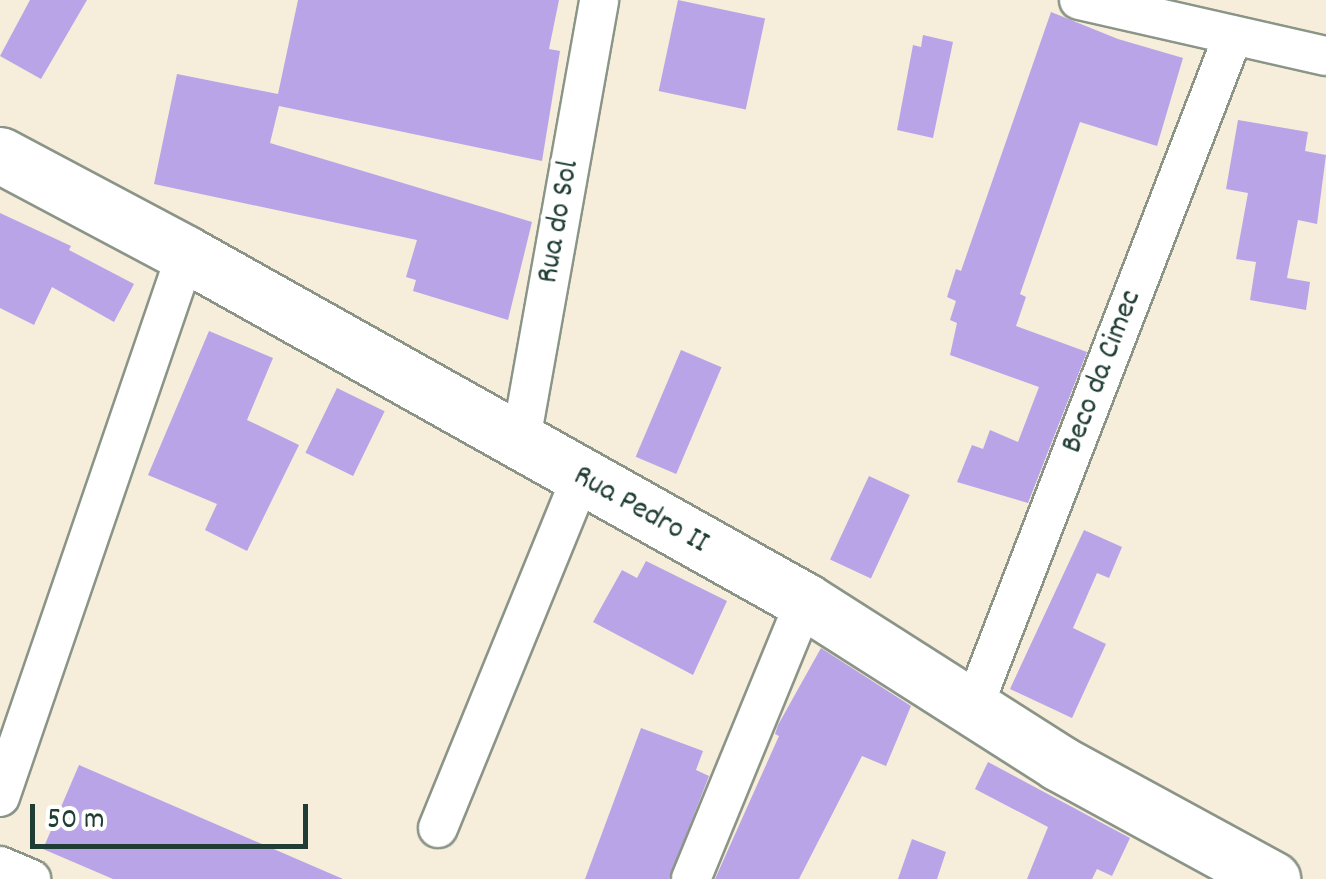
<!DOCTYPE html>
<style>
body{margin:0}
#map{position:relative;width:1326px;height:879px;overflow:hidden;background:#f6eddb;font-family:Dekko,sans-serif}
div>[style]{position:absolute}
.building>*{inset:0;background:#b9a4e7;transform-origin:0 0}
.roads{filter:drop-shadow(2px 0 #8a9588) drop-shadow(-2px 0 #8a9588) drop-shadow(0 2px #8a9588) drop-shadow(0 -2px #8a9588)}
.street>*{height:38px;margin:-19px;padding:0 19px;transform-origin:19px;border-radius:19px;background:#fff}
.secondary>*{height:55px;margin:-27.5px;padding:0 27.5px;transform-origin:27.5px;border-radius:27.5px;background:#fff}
span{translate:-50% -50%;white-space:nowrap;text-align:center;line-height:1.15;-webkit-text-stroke:9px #fff;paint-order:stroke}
.street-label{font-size:32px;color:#1f3d34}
.scale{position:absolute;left:30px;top:804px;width:278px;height:45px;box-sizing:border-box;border:5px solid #1f3d34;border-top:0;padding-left:12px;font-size:30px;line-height:35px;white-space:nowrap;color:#1f3d34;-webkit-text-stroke:8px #fff;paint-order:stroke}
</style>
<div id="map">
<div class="building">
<div style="clip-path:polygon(30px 0,87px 0,41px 79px,0 56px)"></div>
<div style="clip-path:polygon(298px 0,559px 0,549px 49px,560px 51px,542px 161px,279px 106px,270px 143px,532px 222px,508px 320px,413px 291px,416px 280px,406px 277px,417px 240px,154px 184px,177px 74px,278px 94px)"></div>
<div style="left:678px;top:0;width:89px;height:93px;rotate:12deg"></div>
<div style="clip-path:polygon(1051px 12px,1118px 39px,1183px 58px,1157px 146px,1080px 122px,1020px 294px,1026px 297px,1016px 326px,1087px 352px,1028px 503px,957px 482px,972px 445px,983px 449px,990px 430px,1018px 442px,1039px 387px,950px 355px,957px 323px,950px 320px,956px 301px,947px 297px,956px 269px,961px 271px)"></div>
<div style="clip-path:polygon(923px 35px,953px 42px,933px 138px,897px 130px,913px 45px,921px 47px)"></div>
<div style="clip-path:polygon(1238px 120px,1308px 132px,1305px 151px,1326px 155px,1317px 224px,1298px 220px,1287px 278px,1310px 282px,1306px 310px,1250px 300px,1256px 262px,1236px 259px,1248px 193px,1226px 189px)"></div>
<div style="clip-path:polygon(0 213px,71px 246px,69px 250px,134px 284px,114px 322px,52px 287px,34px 325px,0 308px)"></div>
<div style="clip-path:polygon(209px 331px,273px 358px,247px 420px,299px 445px,247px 551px,205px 530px,217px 504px,148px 475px)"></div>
<div style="left:681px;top:350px;width:44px;height:116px;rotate:23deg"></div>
<div style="left:337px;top:388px;width:53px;height:72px;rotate:26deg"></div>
<div style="left:869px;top:476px;width:45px;height:92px;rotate:25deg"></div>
<div style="clip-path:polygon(1084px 530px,1122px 547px,1109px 578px,1097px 573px,1073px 628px,1106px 644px,1072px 718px,1010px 689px)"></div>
<div style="clip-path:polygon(646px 561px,727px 601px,693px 675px,593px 622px,622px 570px,637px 578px)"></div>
<div style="clip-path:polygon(821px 648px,911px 706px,886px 766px,862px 756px,799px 879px,715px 879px,779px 736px,775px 734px,778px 725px)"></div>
<div style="clip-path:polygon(641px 728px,703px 751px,696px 770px,709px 776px,669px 879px,585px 879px)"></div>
<div style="clip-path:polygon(988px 762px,1130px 838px,1112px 876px,1097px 869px,1092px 879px,1027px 879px,1048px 827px,975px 789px)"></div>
<div style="clip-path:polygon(79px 765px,343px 879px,113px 879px,43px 849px)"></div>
<div style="clip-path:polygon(912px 839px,946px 852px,937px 879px,898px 879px)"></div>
</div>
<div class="roads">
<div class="street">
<div style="left:1079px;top:0;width:253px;rotate:12.8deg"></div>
<div style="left:520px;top:445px;width:452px;rotate:-79.9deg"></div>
<div style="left:973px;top:708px;width:721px;rotate:-68.85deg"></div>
<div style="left:0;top:797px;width:574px;rotate:-71.09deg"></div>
<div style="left:438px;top:828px;width:378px;rotate:-67.8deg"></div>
<div style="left:0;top:866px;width:34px;rotate:23deg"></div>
<div style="left:691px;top:879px;width:300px;rotate:-67.7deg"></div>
</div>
<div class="secondary">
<div style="left:0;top:155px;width:211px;rotate:28deg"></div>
<div style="left:186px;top:254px;width:710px;rotate:29.27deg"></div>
<div style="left:805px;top:601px;width:301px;rotate:32.5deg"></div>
<div style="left:1059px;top:763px;width:243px;rotate:28.6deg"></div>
</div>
</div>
<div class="street-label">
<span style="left:560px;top:222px;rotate:-80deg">Rua do Sol</span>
<span style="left:1103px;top:372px;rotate:-69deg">Beco da Cimec</span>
<span style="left:640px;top:511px;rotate:29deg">Rua Pedro II</span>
</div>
<div class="scale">50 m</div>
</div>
